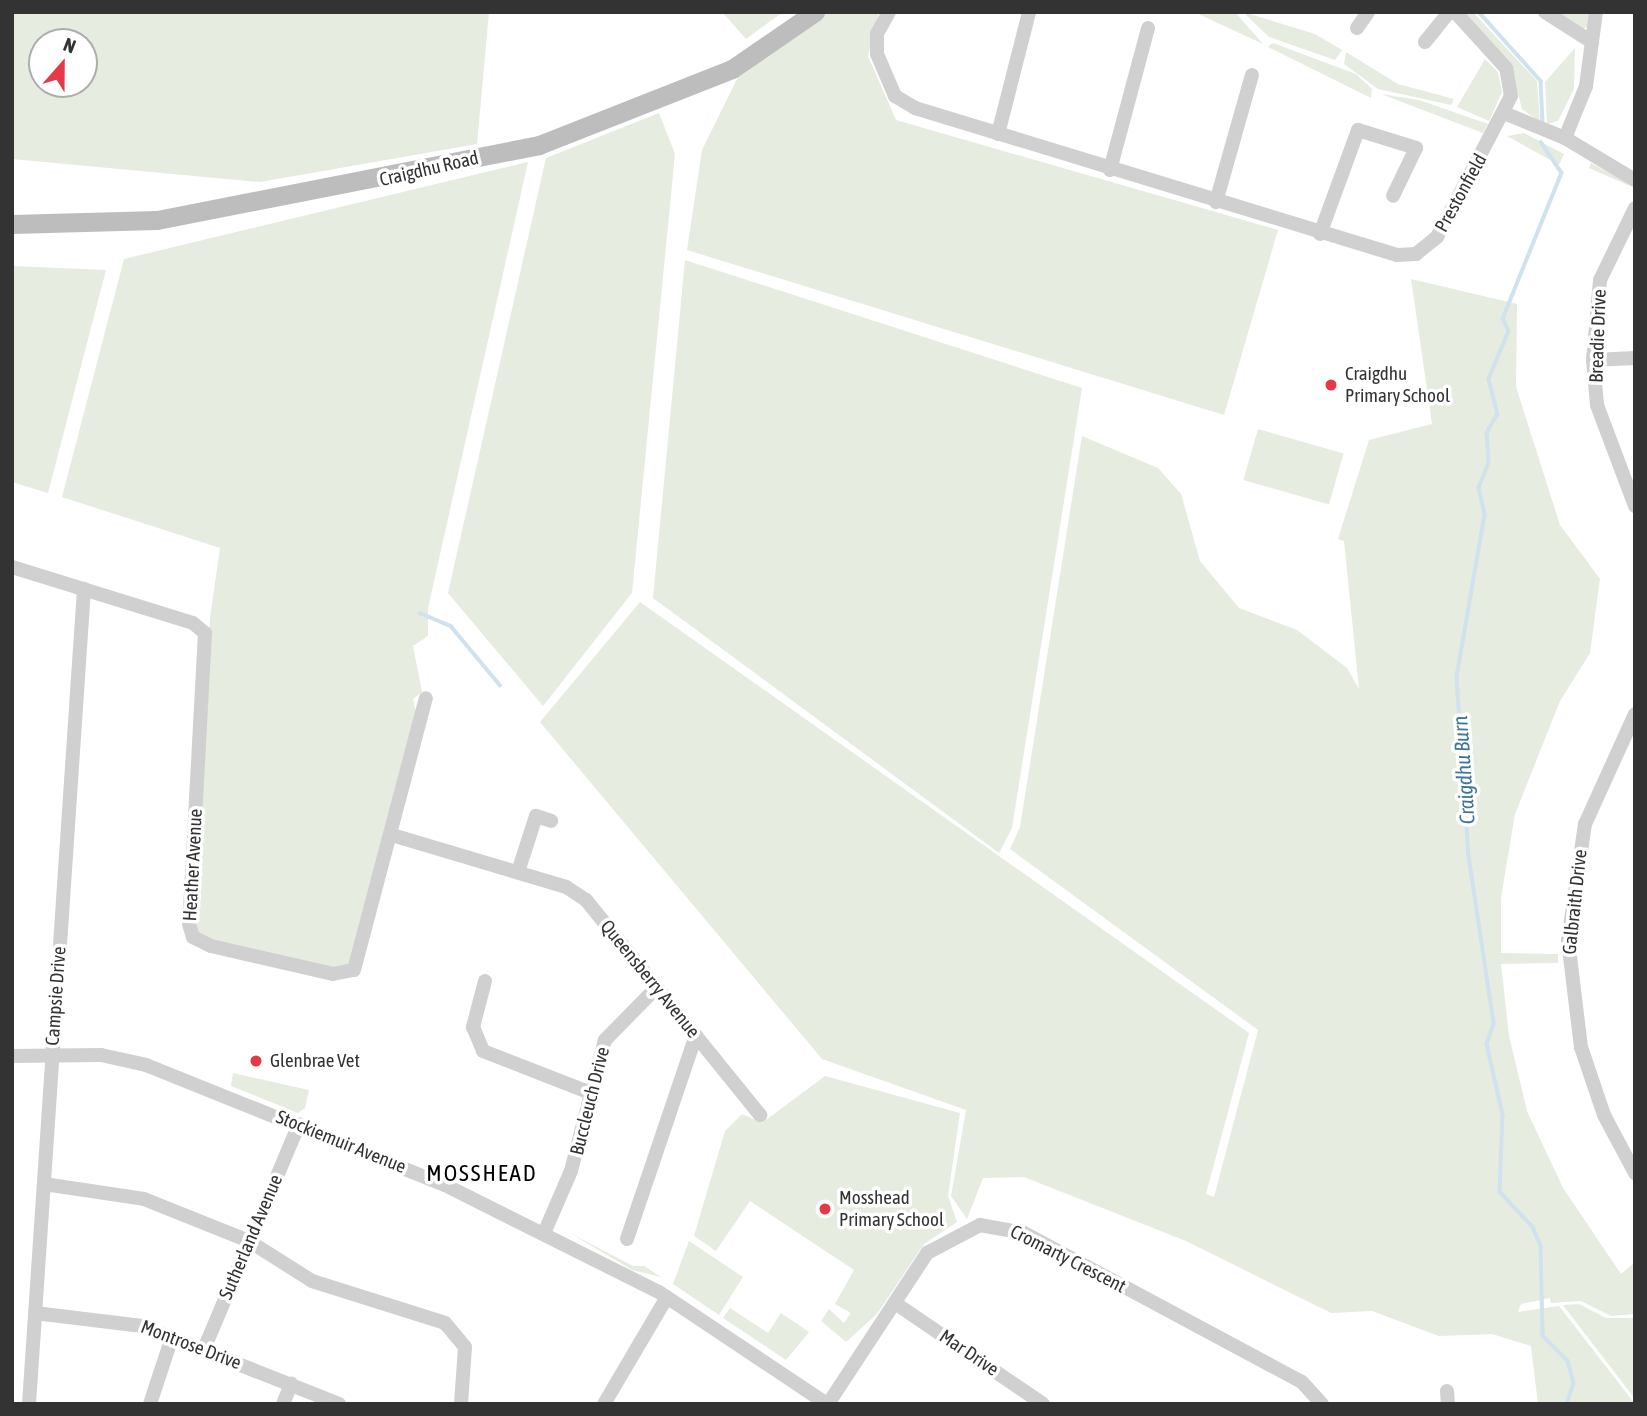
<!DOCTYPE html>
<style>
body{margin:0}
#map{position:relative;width:1647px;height:1416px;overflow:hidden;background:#fff;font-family:"Asap Condensed",sans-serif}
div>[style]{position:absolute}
.green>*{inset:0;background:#e6ecdf;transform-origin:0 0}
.stream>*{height:3.5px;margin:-1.75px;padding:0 1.75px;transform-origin:1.75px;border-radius:1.75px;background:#cfe2ee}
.minor>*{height:14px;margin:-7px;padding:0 7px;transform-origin:7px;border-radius:7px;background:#d0d0d0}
.secondary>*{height:19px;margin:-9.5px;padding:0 9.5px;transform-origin:9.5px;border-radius:9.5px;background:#bdbdbd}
.dots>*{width:19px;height:19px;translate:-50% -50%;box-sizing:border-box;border:4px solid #fff;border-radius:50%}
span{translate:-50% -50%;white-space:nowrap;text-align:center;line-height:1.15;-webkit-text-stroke:7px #fff;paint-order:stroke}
.street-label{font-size:19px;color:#333}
.poi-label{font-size:19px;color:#333}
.left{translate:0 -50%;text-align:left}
.water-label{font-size:21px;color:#3f7597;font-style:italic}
.quarter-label{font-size:23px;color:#000;letter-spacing:2px}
.frame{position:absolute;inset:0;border:14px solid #333;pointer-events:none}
.north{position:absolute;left:28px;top:28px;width:70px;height:70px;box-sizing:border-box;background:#fff;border:2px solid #adadad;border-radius:50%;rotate:21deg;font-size:19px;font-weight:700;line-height:28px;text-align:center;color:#333}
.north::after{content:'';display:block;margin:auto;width:24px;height:32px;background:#e63946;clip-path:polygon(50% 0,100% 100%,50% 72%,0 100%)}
</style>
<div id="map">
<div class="green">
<div style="clip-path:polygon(evenodd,12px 12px,489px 12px,477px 144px,260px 182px,12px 159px,12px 12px,42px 42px,84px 42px,84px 84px,42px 84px,42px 42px)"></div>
<div style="clip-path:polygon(722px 12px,783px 12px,746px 39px)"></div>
<div style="clip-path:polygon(821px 12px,879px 12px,868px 56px,896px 120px,1278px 230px,1224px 415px,687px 250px,702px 150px,738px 77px)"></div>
<div style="clip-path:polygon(1194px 12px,1235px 12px,1263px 44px)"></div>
<div style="clip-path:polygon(1243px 12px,1315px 34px,1342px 50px,1335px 60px,1269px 37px)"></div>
<div style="clip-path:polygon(1461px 12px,1473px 12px,1537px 81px,1540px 122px,1522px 109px,1510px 63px)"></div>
<div style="clip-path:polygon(1553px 12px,1590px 12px,1589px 26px,1576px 32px)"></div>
<div style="clip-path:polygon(1273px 43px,1356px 74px,1372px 89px,1371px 98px,1268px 47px)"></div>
<div style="clip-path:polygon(1575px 48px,1574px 89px,1558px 121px,1547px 124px,1545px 82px)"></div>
<div style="clip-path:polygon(1346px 52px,1398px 84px,1454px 99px,1451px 105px,1378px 89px,1344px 64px)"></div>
<div style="clip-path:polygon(1485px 59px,1498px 72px,1502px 92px,1489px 121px,1457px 107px)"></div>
<div style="clip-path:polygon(1381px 94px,1419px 100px,1488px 124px,1483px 133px)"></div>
<div style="clip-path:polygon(659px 113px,675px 154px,632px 593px,543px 706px,448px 593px,546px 158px)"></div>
<div style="clip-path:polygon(1524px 133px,1564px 154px,1559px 165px,1507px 136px)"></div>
<div style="clip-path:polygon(528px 162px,428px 608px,428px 636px,413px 646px,422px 692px,413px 699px,416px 712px,356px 958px,342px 970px,203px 939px,193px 924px,210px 618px,220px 548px,62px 497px,124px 259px)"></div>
<div style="clip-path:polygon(1591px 163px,1625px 181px,1630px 186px,1589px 168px)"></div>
<div style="clip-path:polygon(685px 260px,1082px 388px,1012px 828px,999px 853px,653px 598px)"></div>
<div style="clip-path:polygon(12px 266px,106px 270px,48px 493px,12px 482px)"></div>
<div style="clip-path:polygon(1411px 279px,1517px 304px,1516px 387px,1560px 525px,1600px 579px,1590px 653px,1560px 701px,1515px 814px,1501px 898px,1501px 953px,1558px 954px,1558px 963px,1501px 964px,1509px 1036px,1527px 1111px,1563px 1188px,1621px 1274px,1635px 1262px,1635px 1314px,1611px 1316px,1581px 1301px,1551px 1303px,1550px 1298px,1521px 1304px,1518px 1312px,1559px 1306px,1635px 1404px,1538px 1404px,1531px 1346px,1492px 1334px,1439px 1336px,1372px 1311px,1331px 1313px,1186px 1241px,1024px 1177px,983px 1178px,967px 1219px,951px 1196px,966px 1110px,822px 1059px,540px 722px,640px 602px,1249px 1033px,1206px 1194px,1214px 1197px,1258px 1030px,1010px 849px,1020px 827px,1082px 436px,1158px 468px,1181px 494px,1200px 561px,1239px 608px,1297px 630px,1347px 668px,1359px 689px,1344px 541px,1338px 539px,1369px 440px,1432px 424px)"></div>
<div style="left:1258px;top:429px;width:89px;height:53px;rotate:16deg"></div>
<div style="clip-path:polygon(233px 1073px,309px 1090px,305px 1108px,298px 1113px,231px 1086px)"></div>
<div style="clip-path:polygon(825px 1076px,960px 1113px,948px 1196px,957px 1222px,924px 1244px,877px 1314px,846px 1342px,821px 1321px,829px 1309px,844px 1323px,851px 1313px,835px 1304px,854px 1270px,750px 1201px,716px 1251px,694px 1236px,725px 1131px,742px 1114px,762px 1123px)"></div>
<div style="clip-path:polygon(570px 1233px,633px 1266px,644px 1266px,661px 1277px,632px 1270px)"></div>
<div style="clip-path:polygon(689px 1241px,743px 1277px,719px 1315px,673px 1284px)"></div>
<div style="clip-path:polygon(1579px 1304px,1606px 1318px,1635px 1318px,1635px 1399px,1563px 1305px)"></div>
<div style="clip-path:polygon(730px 1308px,768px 1333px,781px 1313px,809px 1332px,786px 1360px,723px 1318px)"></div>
</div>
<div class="stream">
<div style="left:1479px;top:12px;width:93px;rotate:48.1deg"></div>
<div style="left:1541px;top:81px;width:42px;rotate:87.3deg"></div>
<div style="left:1541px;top:142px;width:37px;rotate:56deg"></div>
<div style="left:1562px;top:173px;width:157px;rotate:112deg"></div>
<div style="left:1503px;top:319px;width:13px;rotate:63deg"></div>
<div style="left:1509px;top:331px;width:52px;rotate:112.6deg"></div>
<div style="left:1489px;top:379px;width:36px;rotate:76deg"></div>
<div style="left:1498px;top:414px;width:22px;rotate:120deg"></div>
<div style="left:1487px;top:433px;width:30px;rotate:86deg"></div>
<div style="left:1489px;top:463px;width:27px;rotate:112deg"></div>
<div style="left:1479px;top:488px;width:28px;rotate:77deg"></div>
<div style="left:1485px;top:515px;width:164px;rotate:99.8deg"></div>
<div style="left:1457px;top:677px;width:179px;rotate:86.2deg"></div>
<div style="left:1469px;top:856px;width:170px;rotate:81.5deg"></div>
<div style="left:1494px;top:1024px;width:21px;rotate:109deg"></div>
<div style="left:1487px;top:1044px;width:73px;rotate:77.3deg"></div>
<div style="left:1503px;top:1115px;width:77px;rotate:92.2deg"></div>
<div style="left:1500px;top:1192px;width:48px;rotate:46.7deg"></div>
<div style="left:1533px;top:1227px;width:21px;rotate:67deg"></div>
<div style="left:1541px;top:1246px;width:90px;rotate:88.7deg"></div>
<div style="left:1543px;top:1336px;width:35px;rotate:45deg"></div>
<div style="left:1568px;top:1361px;width:23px;rotate:75deg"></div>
<div style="left:1574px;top:1383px;width:22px;rotate:108deg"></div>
<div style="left:420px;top:613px;width:34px;rotate:23deg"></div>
<div style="left:451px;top:626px;width:77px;rotate:50.3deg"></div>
</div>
<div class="minor">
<div style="left:889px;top:12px;width:25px;rotate:119deg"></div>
<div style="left:877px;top:34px;width:20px;rotate:90deg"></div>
<div style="left:877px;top:54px;width:46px;rotate:66.8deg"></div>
<div style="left:895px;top:96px;width:23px;rotate:31deg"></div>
<div style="left:915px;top:108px;width:504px;rotate:16.96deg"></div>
<div style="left:1397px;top:255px;width:19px;rotate:-3deg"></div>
<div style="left:1416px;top:254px;width:27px;rotate:-39deg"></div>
<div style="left:1437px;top:237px;width:159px;rotate:-62.3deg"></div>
<div style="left:1511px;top:96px;width:28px;rotate:-100deg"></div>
<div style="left:1506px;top:68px;width:76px;rotate:-132.3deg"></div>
<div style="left:1545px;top:12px;width:56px;rotate:32.6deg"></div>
<div style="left:1357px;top:28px;width:19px;rotate:-55deg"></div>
<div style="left:1425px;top:42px;width:38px;rotate:-51deg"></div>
<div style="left:1504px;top:113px;width:66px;rotate:22.3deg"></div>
<div style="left:998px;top:134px;width:126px;rotate:-75.7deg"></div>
<div style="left:1565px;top:138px;width:56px;rotate:-68deg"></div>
<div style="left:1586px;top:86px;width:75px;rotate:-82.3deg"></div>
<div style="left:1565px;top:138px;width:82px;rotate:31deg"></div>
<div style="left:1110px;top:170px;width:147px;rotate:-75deg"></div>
<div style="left:1216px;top:202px;width:132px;rotate:-74.2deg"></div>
<div style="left:1635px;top:208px;width:80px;rotate:115.9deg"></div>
<div style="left:1600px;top:280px;width:80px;rotate:95deg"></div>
<div style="left:1593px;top:360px;width:45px;rotate:84.9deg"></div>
<div style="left:1597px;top:405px;width:108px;rotate:69.4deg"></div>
<div style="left:1320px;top:234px;width:111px;rotate:-69.9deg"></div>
<div style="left:1358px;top:130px;width:61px;rotate:17.2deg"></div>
<div style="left:1416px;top:148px;width:53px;rotate:115.6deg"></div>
<div style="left:1593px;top:360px;width:42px;rotate:-2.7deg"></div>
<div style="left:12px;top:567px;width:189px;rotate:17.2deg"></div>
<div style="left:193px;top:623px;width:16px;rotate:40deg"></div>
<div style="left:205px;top:633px;width:291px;rotate:93.1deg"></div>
<div style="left:189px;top:924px;width:14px;rotate:73deg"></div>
<div style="left:193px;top:937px;width:20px;rotate:27deg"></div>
<div style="left:211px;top:946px;width:125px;rotate:12.9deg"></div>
<div style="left:333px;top:974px;width:21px;rotate:-11deg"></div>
<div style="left:354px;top:970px;width:281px;rotate:-75.2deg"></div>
<div style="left:1635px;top:714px;width:121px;rotate:114.4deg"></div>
<div style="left:1585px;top:824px;width:117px;rotate:98.3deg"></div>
<div style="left:1568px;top:940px;width:108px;rotate:83.1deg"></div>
<div style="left:1581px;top:1047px;width:72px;rotate:71.3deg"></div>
<div style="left:1604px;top:1115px;width:66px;rotate:61.9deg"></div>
<div style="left:392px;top:835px;width:182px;rotate:16.6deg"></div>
<div style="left:566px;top:887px;width:24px;rotate:33deg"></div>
<div style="left:586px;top:900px;width:277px;rotate:51deg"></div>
<div style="left:518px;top:872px;width:59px;rotate:-72.2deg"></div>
<div style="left:536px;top:816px;width:16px;rotate:18deg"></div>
<div style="left:485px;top:981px;width:48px;rotate:104.6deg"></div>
<div style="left:473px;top:1027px;width:26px;rotate:67deg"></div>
<div style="left:483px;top:1051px;width:116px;rotate:21.3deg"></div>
<div style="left:12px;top:1056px;width:89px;rotate:-0.6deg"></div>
<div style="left:101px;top:1055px;width:46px;rotate:12.5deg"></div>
<div style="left:146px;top:1065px;width:322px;rotate:21.9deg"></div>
<div style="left:445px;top:1185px;width:239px;rotate:26.6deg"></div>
<div style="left:659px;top:1292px;width:202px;rotate:33.7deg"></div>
<div style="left:44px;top:1184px;width:101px;rotate:8.5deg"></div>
<div style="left:144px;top:1199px;width:113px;rotate:21.8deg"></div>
<div style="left:249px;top:1241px;width:75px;rotate:32.4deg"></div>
<div style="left:312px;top:1281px;width:139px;rotate:17.5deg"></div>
<div style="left:445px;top:1323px;width:31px;rotate:50deg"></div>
<div style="left:465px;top:1347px;width:57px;rotate:94deg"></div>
<div style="left:545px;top:1231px;width:65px;rotate:-66.6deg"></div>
<div style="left:571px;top:1171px;width:135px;rotate:-75.5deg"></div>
<div style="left:605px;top:1040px;width:74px;rotate:-45.5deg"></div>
<div style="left:627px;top:1239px;width:215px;rotate:-71.3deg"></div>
<div style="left:895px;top:1303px;width:179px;rotate:34.3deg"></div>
<div style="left:35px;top:1313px;width:108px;rotate:6.9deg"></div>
<div style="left:142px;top:1326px;width:212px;rotate:21.6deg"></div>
<div style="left:204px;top:1349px;width:244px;rotate:-67.1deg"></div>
<div style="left:1447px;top:1391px;width:13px;rotate:86deg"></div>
<div style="left:29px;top:1404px;width:817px;rotate:-86.14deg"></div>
<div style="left:150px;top:1404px;width:71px;rotate:-71.8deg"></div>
<div style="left:283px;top:1404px;width:22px;rotate:-68deg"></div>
<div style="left:604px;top:1404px;width:124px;rotate:-59.5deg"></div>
<div style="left:828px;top:1404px;width:181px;rotate:-56.7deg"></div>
<div style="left:927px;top:1253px;width:60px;rotate:-27.8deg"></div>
<div style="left:980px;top:1225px;width:45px;rotate:10.3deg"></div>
<div style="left:1024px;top:1233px;width:315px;rotate:28.2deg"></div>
<div style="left:1302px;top:1382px;width:30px;rotate:48deg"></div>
</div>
<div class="secondary">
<div style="left:12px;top:224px;width:145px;rotate:-1.6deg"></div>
<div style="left:157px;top:220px;width:389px;rotate:-11.1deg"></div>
<div style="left:539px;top:145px;width:207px;rotate:-21.5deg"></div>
<div style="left:732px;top:69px;width:101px;rotate:-34.5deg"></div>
</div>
<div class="dots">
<div style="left:1331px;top:385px;background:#e63946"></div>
<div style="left:256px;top:1061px;background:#e63946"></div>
<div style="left:825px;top:1209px;background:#e63946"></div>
</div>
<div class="street-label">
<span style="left:429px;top:169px;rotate:-13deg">Craigdhu Road</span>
<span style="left:1461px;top:193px;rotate:-61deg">Prestonfield</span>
<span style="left:1598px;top:336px;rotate:-88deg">Breadie Drive</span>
<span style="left:193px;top:865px;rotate:-87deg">Heather Avenue</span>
<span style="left:1575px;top:902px;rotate:-84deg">Galbraith Drive</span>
<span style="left:650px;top:979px;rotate:51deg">Queensberry Avenue</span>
<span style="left:56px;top:996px;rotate:-86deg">Campsie Drive</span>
<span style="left:590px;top:1101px;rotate:-76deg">Buccleuch Drive</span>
<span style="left:341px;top:1142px;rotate:22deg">Stockiemuir Avenue</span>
<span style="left:251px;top:1237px;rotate:-67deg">Sutherland Avenue</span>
<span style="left:1068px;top:1259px;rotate:27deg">Cromarty Crescent</span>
<span style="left:191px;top:1345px;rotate:21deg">Montrose Drive</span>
<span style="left:969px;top:1353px;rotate:34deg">Mar Drive</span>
</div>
<div class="poi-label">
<span class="left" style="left:1345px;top:385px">Craigdhu<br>Primary School</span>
<span class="left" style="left:270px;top:1061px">Glenbrae Vet</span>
<span class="left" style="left:839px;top:1209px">Mosshead<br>Primary School</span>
</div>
<div class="water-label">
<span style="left:1463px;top:770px;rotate:-94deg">Craigdhu Burn</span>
</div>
<div class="quarter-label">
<span style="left:482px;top:1173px">MOSSHEAD</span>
</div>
<div class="frame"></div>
<div class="north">N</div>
</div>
